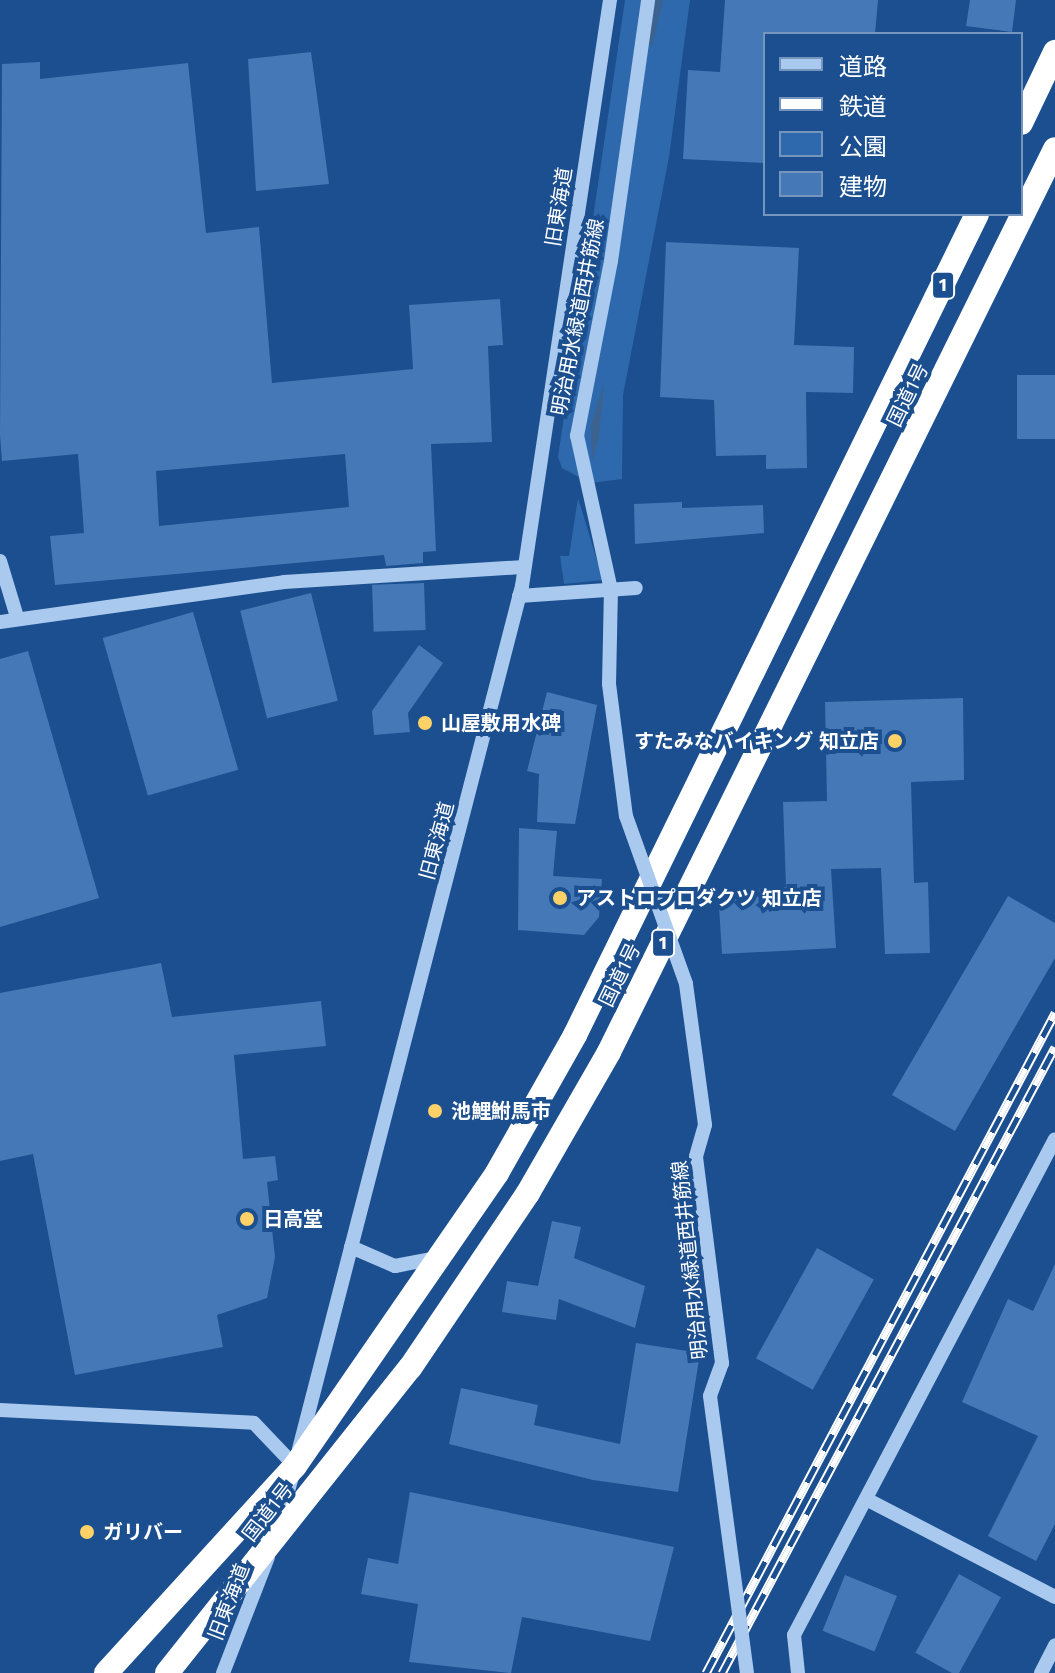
<!DOCTYPE html>
<meta charset="utf-8">
<style>
body{margin:0}
#map{position:relative;width:1055px;height:1673px;overflow:hidden;background:#1b4f8f;font-family:"Work Sans","Noto Sans JP",sans-serif}
div>[style]{position:absolute}
.green>*{inset:0;background:#2e69ad}
.water>*{inset:0;background:#3c6290}
.building>*{inset:0;background:#4478b7;transform-origin:0 0}
.minor>*{height:14px;margin:-7px;padding:0 7px;transform-origin:7px;border-radius:7px;background:#a9c9ee}
.highway>*{height:24px;margin:-12px;padding:0 12px;transform-origin:12px;border-radius:12px;background:#fff}
.rail>*{height:9px;margin-top:-4.5px;transform-origin:0;background:repeating-linear-gradient(90deg,#1b4f8f 0 18px,#fff 0 36px);box-sizing:border-box;border-block:2px solid #fff}
.minor-bridge>*{height:14px;margin:-7px;padding:0 7px;transform-origin:7px;border-radius:7px;background:#a9c9ee}
.dots>*{width:22px;height:22px;translate:-50% -50%;box-sizing:border-box;border:4px solid #1b4f8f;border-radius:50%}
span{translate:-50% -50%;white-space:nowrap;text-align:center;line-height:1.15;-webkit-text-stroke:8px #1b4f8f;paint-order:stroke}
.shield-label span{padding:2px 6px;background:#1b4f8f;border:2px solid;border-radius:6px;-webkit-text-stroke-width:0}
.shield-label{font-size:18px;color:#fff;font-weight:700}
.street-label{font-size:20px;color:#fff}
.poi-label{font-size:20px;color:#fff;font-weight:700}
.left{translate:0 -50%;text-align:left}
.right{translate:-100% -50%;text-align:right}
.legend{position:absolute;left:763px;top:32px;width:260px;height:184px;box-sizing:border-box;background:#1b4f8f;border:2px solid #7695bc;margin:0;padding:10px 14px;list-style:none;font-size:24px;color:#fff}
.legend li{display:flex;align-items:center;gap:16px;height:40px}
.legend b{width:40px;border:2px solid #7695bc}
</style>
<div id="map">
<div class="green">
<div style="clip-path:polygon(625px 0,690px 0,669px 157px,623px 395px,622px 479px,590px 483px,562px 468px,558px 457px)"></div>
<div style="clip-path:polygon(578px 498px,603px 580px,564px 584px,560px 556px,569px 556px)"></div>
</div>
<div class="water">
<div style="clip-path:polygon(654px 0,663px 0,652px 46px,648px 43px)"></div>
<div style="clip-path:polygon(604px 384px,599px 435px,592px 462px,591px 425px)"></div>
</div>
<div class="building">
<div style="clip-path:polygon(725px 0,878px 0,875px 34px,765px 34px,765px 163px,683px 159px,688px 70px,720px 72px)"></div>
<div style="clip-path:polygon(970px 0,1016px 0,1012px 32px,966px 26px)"></div>
<div style="clip-path:polygon(311px 52px,329px 184px,256px 191px,248px 59px)"></div>
<div style="clip-path:polygon(evenodd,40px 62px,40px 79px,188px 63px,206px 233px,259px 227px,272px 383px,413px 369px,409px 305px,500px 299px,503px 345px,488px 346px,492px 442px,431px 444px,436px 551px,423px 552px,423px 563px,386px 566px,384px 555px,55px 585px,50px 536px,84px 533px,78px 454px,2px 461px,0 435px,2px 64px,40px 62px,345px 454px,349px 507px,159px 526px,156px 471px,345px 454px)"></div>
<div style="clip-path:polygon(666px 242px,799px 248px,794px 345px,854px 347px,853px 393px,806px 392px,807px 468px,766px 469px,766px 455px,716px 456px,714px 400px,660px 397px)"></div>
<div style="left:1055px;top:375px;width:64px;height:38px;rotate:90deg"></div>
<div style="clip-path:polygon(682px 502px,682px 508px,763px 505px,764px 533px,635px 544px,634px 504px)"></div>
<div style="left:424px;top:583px;width:47px;height:52px;rotate:88deg"></div>
<div style="left:311px;top:593px;width:111px;height:73px;rotate:76deg"></div>
<div style="left:193px;top:612px;width:164px;height:94px;rotate:74deg"></div>
<div style="clip-path:polygon(419px 645px,443px 663px,408px 713px,410px 732px,374px 735px,372px 711px)"></div>
<div style="clip-path:polygon(28px 651px,99px 898px,0 927px,0 659px)"></div>
<div style="clip-path:polygon(547px 692px,597px 705px,575px 824px,537px 822px,539px 774px,527px 771px)"></div>
<div style="clip-path:polygon(963px 698px,964px 780px,911px 782px,914px 883px,928px 882px,930px 953px,885px 954px,881px 868px,831px 869px,836px 948px,722px 954px,718px 891px,786px 887px,783px 802px,827px 801px,825px 702px)"></div>
<div style="clip-path:polygon(519px 828px,557px 831px,553px 876px,602px 879px,599px 917px,584px 935px,518px 930px)"></div>
<div style="clip-path:polygon(1008px 896px,1055px 923px,1055px 958px,955px 1131px,892px 1095px)"></div>
<div style="clip-path:polygon(161px 963px,172px 1017px,321px 1001px,326px 1046px,234px 1055px,243px 1159px,275px 1156px,278px 1180px,267px 1182px,275px 1257px,267px 1298px,217px 1315px,223px 1347px,75px 1375px,33px 1154px,0 1161px,0 993px)"></div>
<div style="clip-path:polygon(552px 1221px,581px 1227px,574px 1258px,645px 1286px,635px 1328px,559px 1299px,556px 1320px,502px 1312px,507px 1281px,538px 1286px)"></div>
<div style="left:817px;top:1248px;width:65px;height:126px;rotate:29deg"></div>
<div style="clip-path:polygon(1055px 1264px,1055px 1524px,1036px 1561px,988px 1536px,1038px 1436px,962px 1402px,1008px 1299px,1033px 1311px)"></div>
<div style="clip-path:polygon(636px 1343px,700px 1353px,678px 1492px,593px 1480px,449px 1444px,461px 1388px,538px 1405px,534px 1425px,620px 1444px)"></div>
<div style="clip-path:polygon(410px 1492px,674px 1547px,650px 1641px,522px 1617px,511px 1673px,409px 1662px,418px 1604px,361px 1594px,368px 1558px,398px 1564px)"></div>
<div style="left:959px;top:1574px;width:48px;height:90px;rotate:29deg"></div>
<div style="left:845px;top:1575px;width:56px;height:60px;rotate:22deg"></div>
</div>
<div class="minor">
<div style="left:0;top:561px;width:59px;rotate:73.1deg"></div>
<div style="left:519px;top:596px;width:117px;rotate:-3.9deg"></div>
<div style="left:0;top:622px;width:287px;rotate:-8deg"></div>
<div style="left:284px;top:582px;width:241px;rotate:-3.6deg"></div>
<div style="left:609px;top:684px;width:94px;rotate:-88.8deg"></div>
<div style="left:611px;top:590px;width:158px;rotate:-102.4deg"></div>
<div style="left:577px;top:436px;width:178px;rotate:-79deg"></div>
<div style="left:611px;top:261px;width:264px;rotate:-81.9deg"></div>
<div style="left:705px;top:1125px;width:33px;rotate:106deg"></div>
<div style="left:696px;top:1157px;width:208px;rotate:82.8deg"></div>
<div style="left:722px;top:1363px;width:35px;rotate:110deg"></div>
<div style="left:351px;top:1247px;width:48px;rotate:23.4deg"></div>
<div style="left:395px;top:1266px;width:43px;rotate:-10.8deg"></div>
<div style="left:0;top:1410px;width:254px;rotate:2.9deg"></div>
<div style="left:254px;top:1423px;width:59px;rotate:46.4deg"></div>
<div style="left:299px;top:1449px;width:891px;rotate:-75.51deg"></div>
<div style="left:522px;top:586px;width:593px;rotate:-81.46deg"></div>
<div style="left:866px;top:1499px;width:213px;rotate:27.4deg"></div>
<div style="left:278px;top:1526px;width:51px;rotate:-74.1deg"></div>
<div style="left:223px;top:1673px;width:124px;rotate:-68.8deg"></div>
<div style="left:798px;top:1673px;width:38px;rotate:-96deg"></div>
<div style="left:794px;top:1635px;width:560px;rotate:-62.25deg"></div>
<div style="left:1041px;top:1673px;width:31px;rotate:-63deg"></div>
</div>
<div class="highway">
<div style="left:1021px;top:123px;width:79px;rotate:-64.4deg"></div>
<div style="left:106px;top:1673px;width:280px;rotate:-47.6deg"></div>
<div style="left:295px;top:1466px;width:356px;rotate:-55.4deg"></div>
<div style="left:497px;top:1173px;width:159px;rotate:-60.5deg"></div>
<div style="left:575px;top:1035px;width:914px;rotate:-63.91deg"></div>
<div style="left:167px;top:1673px;width:390px;rotate:-51.5deg"></div>
<div style="left:410px;top:1368px;width:211px;rotate:-56deg"></div>
<div style="left:528px;top:1193px;width:163px;rotate:-60.1deg"></div>
<div style="left:609px;top:1052px;width:1007px;rotate:-63.71deg"></div>
</div>
<div class="rail">
<div style="left:706px;top:1673px;width:747px;rotate:-62.13deg"></div>
<div style="left:722px;top:1673px;width:709px;rotate:-61.99deg"></div>
</div>
<div class="minor-bridge">
<div style="left:609px;top:684px;width:133px;rotate:82.7deg"></div>
<div style="left:626px;top:816px;width:178px;rotate:70.3deg"></div>
<div style="left:686px;top:984px;width:142px;rotate:82.3deg"></div>
<div style="left:710px;top:1396px;width:279px;rotate:82.4deg"></div>
</div>
<div class="dots">
<div style="left:425px;top:723px;background:#ffd166"></div>
<div style="left:895px;top:741px;background:#ffd166"></div>
<div style="left:560px;top:898px;background:#ffd166"></div>
<div style="left:435px;top:1111px;background:#ffd166"></div>
<div style="left:247px;top:1219px;background:#ffd166"></div>
<div style="left:87px;top:1532px;background:#ffd166"></div>
</div>
<div class="shield-label">
<span style="left:943px;top:285px">1</span>
<span style="left:663px;top:943px">1</span>
</div>
<div class="street-label">
<span style="left:559px;top:207px;rotate:-81deg">旧東海道</span>
<span style="left:578px;top:317px;rotate:-79deg">明治用水緑道西井筋線</span>
<span style="left:908px;top:395px;rotate:-64deg">国道1号</span>
<span style="left:437px;top:841px;rotate:-75deg">旧東海道</span>
<span style="left:620px;top:975px;rotate:-64deg">国道1号</span>
<span style="left:690px;top:1260px;rotate:-96deg">明治用水緑道西井筋線</span>
<span style="left:268px;top:1512px;rotate:-52deg">国道1号</span>
<span style="left:229px;top:1602px;rotate:-69deg">旧東海道</span>
</div>
<div class="poi-label">
<span class="left" style="left:441px;top:723px">山屋敷用水碑</span>
<span class="right" style="left:879px;top:741px">すたみなバイキング 知立店</span>
<span class="left" style="left:576px;top:898px">アストロプロダクツ 知立店</span>
<span class="left" style="left:451px;top:1111px">池鯉鮒馬市</span>
<span class="left" style="left:263px;top:1219px">日高堂</span>
<span class="left" style="left:103px;top:1532px">ガリバー</span>
</div>
<ul class="legend">
<li><b style="height:10px;background:#a9c9ee"></b>道路</li>
<li><b style="height:10px;background:#fff"></b>鉄道</li>
<li><b style="height:22px;background:#2e69ad"></b>公園</li>
<li><b style="height:22px;background:#4478b7"></b>建物</li>
</ul>
</div>
